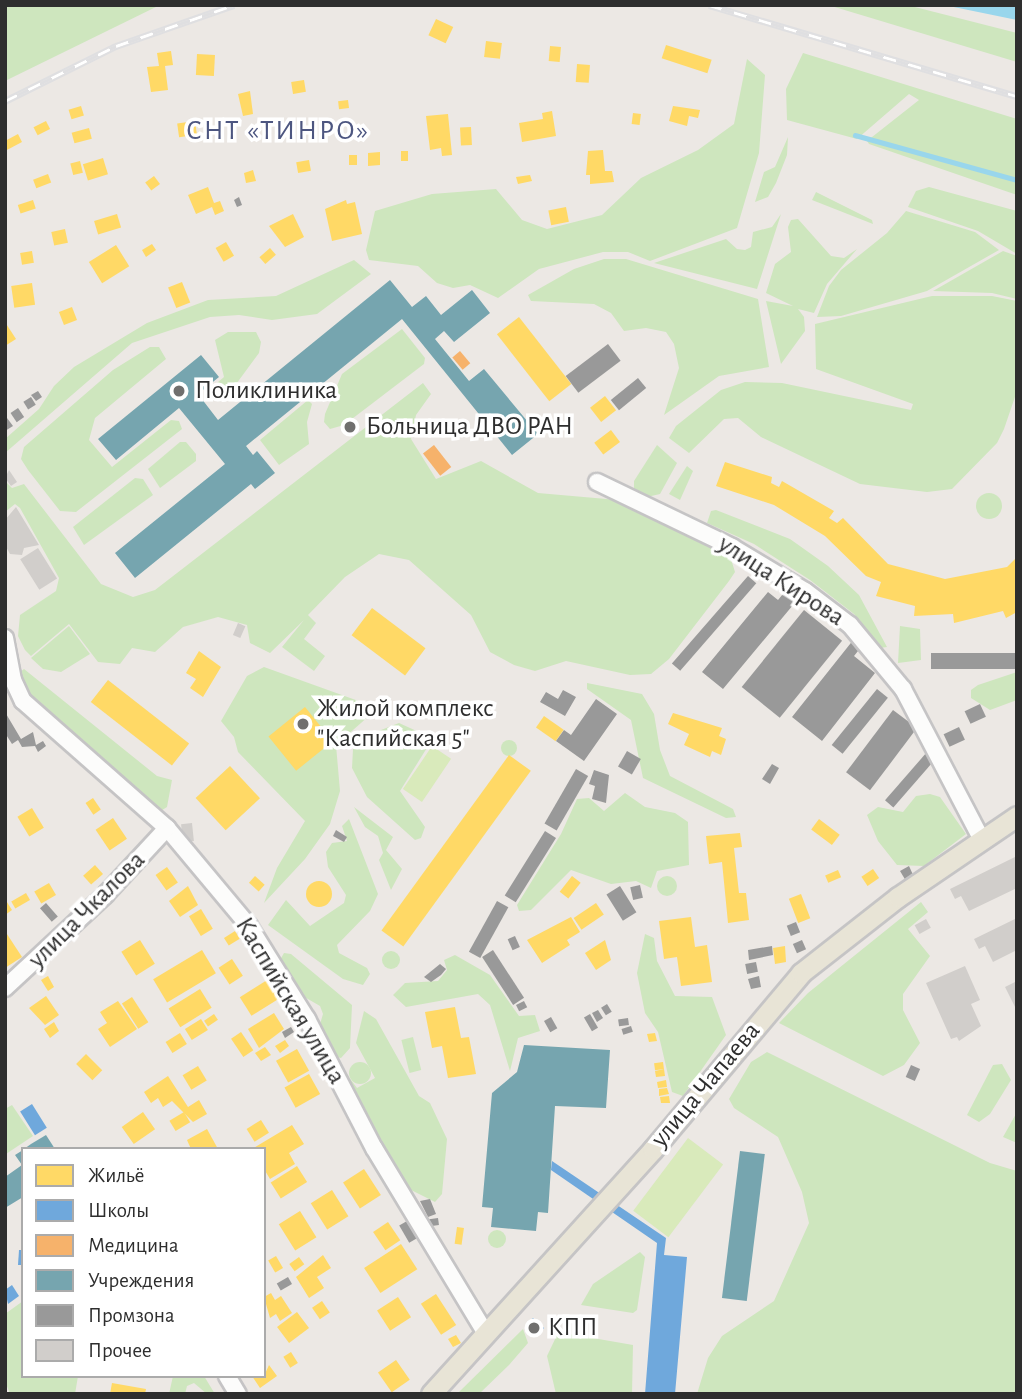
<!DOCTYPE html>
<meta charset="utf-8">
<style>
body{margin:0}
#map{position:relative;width:1022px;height:1399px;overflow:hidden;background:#ece8e4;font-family:"Alegreya Sans",sans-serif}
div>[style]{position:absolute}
.green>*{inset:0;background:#cee6be;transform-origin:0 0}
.round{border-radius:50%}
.pitch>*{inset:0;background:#d9eabb;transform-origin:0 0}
.water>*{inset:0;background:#99d6ec}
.homes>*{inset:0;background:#ffd966;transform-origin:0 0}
.schools>*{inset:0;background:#6fa8dc;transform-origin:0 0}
.health>*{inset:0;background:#f6b26b;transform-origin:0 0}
.public>*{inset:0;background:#76a5af;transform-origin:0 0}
.industry>*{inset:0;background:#999;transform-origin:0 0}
.stream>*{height:4.5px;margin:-2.25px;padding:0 2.25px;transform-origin:2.25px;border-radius:2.25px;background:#99d6ec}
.building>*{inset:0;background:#d1cecb;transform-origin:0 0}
.roads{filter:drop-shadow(2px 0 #c5c4c5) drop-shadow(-2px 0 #c5c4c5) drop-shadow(0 2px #c5c4c5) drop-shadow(0 -2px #c5c4c5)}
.minor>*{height:16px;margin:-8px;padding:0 8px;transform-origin:8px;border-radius:8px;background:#fcfcfb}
.major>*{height:19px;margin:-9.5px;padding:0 9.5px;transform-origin:9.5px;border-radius:9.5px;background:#e8e4d6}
.rail>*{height:7px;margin-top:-3.5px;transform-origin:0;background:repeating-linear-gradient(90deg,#fff 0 13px,#dfdfe1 0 26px);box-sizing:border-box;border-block:2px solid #dfdfe1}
.dots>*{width:19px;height:19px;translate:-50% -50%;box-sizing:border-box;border:4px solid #fff;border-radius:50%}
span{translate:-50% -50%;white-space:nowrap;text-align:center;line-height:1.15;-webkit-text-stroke:7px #fff;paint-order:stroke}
.poi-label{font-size:26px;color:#2e2e2e}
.left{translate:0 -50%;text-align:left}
.street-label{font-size:26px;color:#2e2e2e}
.neighbourhood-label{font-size:28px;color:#4d5680;letter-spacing:2px}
.frame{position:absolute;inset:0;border:7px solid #2e2e2e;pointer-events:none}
.legend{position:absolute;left:21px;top:1147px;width:245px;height:231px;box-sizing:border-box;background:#fff;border:2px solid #ababab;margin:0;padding:9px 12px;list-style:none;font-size:21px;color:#2e2e2e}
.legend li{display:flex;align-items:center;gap:14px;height:35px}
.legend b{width:35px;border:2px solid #ababab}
</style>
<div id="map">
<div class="green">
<div style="clip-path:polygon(5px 5px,160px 5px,5px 81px)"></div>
<div style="clip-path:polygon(828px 5px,907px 5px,1017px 33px,1017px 62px)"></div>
<div style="clip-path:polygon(803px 53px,1017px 119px,1017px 195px,869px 144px,867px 141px,919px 100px,909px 94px,857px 139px,787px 120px,786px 89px)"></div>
<div style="clip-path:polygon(747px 59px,765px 75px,759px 153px,737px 228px,650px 261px,628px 252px,603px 252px,539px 269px,498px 298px,470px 285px,453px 288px,437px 283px,418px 266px,369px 260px,366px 250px,375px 211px,432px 194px,496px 189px,522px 220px,547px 229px,602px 215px,641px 178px,698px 150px,734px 124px)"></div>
<div style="clip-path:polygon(788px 137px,787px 155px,776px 183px,768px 197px,755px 202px,764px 172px,775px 167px)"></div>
<div style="clip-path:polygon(929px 187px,1017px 211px,1017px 254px,978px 231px,908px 207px,916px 191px)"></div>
<div style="clip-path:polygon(816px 192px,872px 220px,873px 224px,812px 200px)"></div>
<div style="clip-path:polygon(906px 211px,975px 232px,999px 250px,927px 291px,841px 316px,817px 317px,829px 286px,841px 270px,887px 233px)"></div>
<div style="clip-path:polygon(781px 214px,757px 289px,654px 263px,726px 239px,737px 249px,745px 250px,751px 247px,753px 232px,772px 227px)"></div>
<div style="clip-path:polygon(798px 219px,831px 256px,844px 258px,857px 249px,827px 284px,814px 313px,798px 309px,804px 317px,805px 331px,781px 364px,766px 301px,793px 306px,766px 293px,775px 264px,791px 252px,788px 227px,791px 220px)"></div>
<div style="clip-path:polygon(1003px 251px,1017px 256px,1017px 299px,992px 293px,933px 291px)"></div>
<div style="clip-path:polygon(604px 259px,626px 259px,758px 299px,769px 367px,719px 376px,664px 415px,679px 368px,674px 344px,666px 332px,646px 328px,624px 331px,611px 313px,594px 304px,531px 301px,528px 295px,574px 269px)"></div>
<div style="clip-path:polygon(354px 260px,371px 274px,317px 314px,272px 320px,239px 315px,210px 317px,132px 343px,5px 453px,5px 439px,39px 409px,54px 386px,74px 367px,147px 323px,208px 300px,276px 296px)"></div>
<div style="clip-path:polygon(932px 296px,992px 296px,1017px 301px,1017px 391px,1004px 429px,997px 443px,952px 489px,927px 492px,860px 484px,761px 437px,738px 418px,724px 419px,689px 453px,669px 438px,676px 426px,721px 390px,745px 382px,782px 383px,911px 410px,913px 404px,816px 369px,815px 324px)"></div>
<div style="clip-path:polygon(402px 329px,425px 358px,424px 364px,344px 425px,330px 429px,324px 422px,325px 414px,342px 374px)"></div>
<div style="clip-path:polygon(228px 332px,256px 332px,261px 342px,259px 353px,231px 391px,211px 398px,204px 394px,224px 377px,215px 340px)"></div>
<div style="clip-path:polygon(150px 347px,159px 347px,166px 359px,95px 418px,89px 440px,112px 467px,171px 420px,179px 421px,182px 429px,76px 512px,60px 511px,28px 470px,21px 459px,24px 447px,113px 370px)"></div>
<div style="clip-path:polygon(423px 383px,431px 394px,416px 415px,411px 439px,436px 479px,481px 461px,538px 493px,618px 500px,707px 543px,731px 559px,735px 572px,729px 581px,669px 659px,651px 674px,630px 675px,566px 661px,535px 671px,514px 665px,490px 652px,471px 615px,409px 560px,379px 554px,345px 577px,308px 615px,316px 623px,304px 639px,325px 656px,314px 671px,282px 647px,304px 620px,270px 653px,250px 643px,247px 625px,218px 617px,183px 627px,155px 652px,132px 648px,120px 664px,98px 662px,69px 624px,31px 656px,25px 650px,18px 636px,20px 615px,56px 591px,59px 578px,20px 508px,15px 504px,5px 512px,5px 481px,12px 488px,24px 484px,101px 584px,133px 597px,155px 590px)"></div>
<div style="clip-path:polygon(308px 400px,312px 404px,307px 422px,309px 444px,279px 465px,260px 440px)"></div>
<div style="clip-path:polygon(180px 442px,186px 442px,196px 454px,196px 461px,160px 488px,148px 469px)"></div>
<div style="clip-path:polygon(657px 445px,677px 463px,660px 494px,647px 497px,634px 489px,634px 481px)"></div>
<div style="clip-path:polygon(687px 466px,693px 471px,680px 500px,669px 494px)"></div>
<div style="clip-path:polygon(135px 478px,143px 479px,153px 495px,84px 545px,73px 527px)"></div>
<div class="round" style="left:976px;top:493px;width:26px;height:26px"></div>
<div style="clip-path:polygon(716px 510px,790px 539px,828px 566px,859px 595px,887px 647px,880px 648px,854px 614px,810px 580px,754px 544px,707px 523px,711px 511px)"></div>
<div style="clip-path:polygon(69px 626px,90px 654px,61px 672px,43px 669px,31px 658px)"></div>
<div style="clip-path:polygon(900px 626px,920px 629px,921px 660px,898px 663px)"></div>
<div style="clip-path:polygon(264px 667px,378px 708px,336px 745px,340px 791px,330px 824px,305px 859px,264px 903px,277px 868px,305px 821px,238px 752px,234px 737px,221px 721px,247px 676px)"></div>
<div style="clip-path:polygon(24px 669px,157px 776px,172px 780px,167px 807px,159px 812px,26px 693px,20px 684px,19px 673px)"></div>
<div style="clip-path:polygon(1017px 672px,1017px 700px,990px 710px,971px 698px,971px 690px,978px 685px)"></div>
<div style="clip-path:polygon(587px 683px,642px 694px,654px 714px,660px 750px,670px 776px,733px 809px,736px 817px,726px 818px,643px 778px,631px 720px,587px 689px)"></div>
<div style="clip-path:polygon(399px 723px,421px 733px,430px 743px,400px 791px,425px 827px,421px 838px,415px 840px,367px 797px,352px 768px,353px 749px,363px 737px)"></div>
<div class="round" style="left:501px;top:740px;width:16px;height:16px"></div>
<div style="clip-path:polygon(625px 793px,645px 807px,675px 813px,688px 822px,689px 865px,657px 871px,651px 888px,636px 881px,611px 884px,571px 870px,531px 910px,519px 911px,517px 905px,561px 834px,577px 799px,589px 798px,604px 811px)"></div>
<div style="clip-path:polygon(930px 794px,940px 797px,966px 834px,924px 866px,897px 865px,878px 841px,867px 815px,878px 807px,903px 812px,916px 796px)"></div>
<div style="clip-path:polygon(354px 807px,393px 837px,386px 850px,402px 869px,391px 890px,379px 860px,383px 853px,378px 836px,365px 827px)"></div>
<div style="clip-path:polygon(349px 819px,378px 894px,370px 911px,337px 945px,339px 953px,367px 968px,370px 974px,363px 985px,343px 979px,268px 925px,286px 900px,310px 926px,344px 903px,346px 895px,328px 867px,326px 852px,332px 843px,347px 841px,342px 826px)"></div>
<div class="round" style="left:657px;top:876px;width:20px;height:20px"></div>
<div style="clip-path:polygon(921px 902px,928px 912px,908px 929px,930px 956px,903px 994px,903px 1010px,920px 1043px,904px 1065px,883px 1076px,779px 1023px,808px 993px)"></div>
<div style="clip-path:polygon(645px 934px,654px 938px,657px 961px,675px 996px,712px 997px,726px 1035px,683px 1096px,672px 1092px,658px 1032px,645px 1013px,637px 973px)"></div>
<div class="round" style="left:382px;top:951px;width:18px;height:18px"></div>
<div style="clip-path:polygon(284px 953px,291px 954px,352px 1005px,350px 1048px,341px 1058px,332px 1056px,318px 1031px,323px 1014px,320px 1006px,301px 995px,286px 973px,280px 960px)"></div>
<div style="clip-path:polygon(455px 955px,490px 975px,519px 1016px,535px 1015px,540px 1031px,518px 1038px,510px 1071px,490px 1005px,478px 994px,406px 1007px,393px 995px,405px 983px,438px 981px,447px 970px,444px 960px)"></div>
<div style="clip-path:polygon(364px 1011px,376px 1019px,419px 1096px,430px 1103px,447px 1139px,442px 1194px,435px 1202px,409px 1189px,377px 1141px,339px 1064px,357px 1088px,375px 1078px,356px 1043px)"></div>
<div style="left:413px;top:1037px;width:34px;height:12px;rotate:76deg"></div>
<div style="clip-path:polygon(767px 1052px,990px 1163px,1017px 1171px,1017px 1394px,697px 1394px,708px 1358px,722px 1336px,774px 1301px,809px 1223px,802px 1192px,778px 1137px,734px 1108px,729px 1099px,751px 1062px)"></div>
<div class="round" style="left:349px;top:1062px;width:22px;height:22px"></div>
<div style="clip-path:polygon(1002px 1064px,1011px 1080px,990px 1114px,979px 1122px,967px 1115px,993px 1065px)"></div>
<div style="clip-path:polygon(12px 1105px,33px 1136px,6px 1154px,5px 1109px)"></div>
<div style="clip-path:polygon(1017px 1112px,1017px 1143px,1003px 1137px)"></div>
<div class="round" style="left:488px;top:1230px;width:18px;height:18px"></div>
<div style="clip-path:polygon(640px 1252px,645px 1257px,637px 1310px,633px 1313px,581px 1305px,593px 1284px)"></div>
<div style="clip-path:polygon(23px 1301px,23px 1376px,78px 1376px,75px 1394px,10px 1394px,5px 1381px,5px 1314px)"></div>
<div style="clip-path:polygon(523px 1329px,528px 1343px,509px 1365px,479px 1394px,457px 1394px)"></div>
<div style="clip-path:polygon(564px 1333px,633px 1345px,632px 1394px,556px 1394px,547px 1356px,557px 1335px)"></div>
<div style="clip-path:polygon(173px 1376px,204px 1376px,215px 1394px,207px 1394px,194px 1383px,187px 1386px,185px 1394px,169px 1394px)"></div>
</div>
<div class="pitch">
<div style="left:432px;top:746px;width:23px;height:52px;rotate:34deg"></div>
<div style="left:688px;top:1138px;width:44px;height:91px;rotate:37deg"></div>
</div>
<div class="water">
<div style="clip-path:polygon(944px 5px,1017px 5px,1017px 20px)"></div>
</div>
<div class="homes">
<div style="left:436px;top:19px;width:19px;height:18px;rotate:25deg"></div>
<div style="left:486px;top:41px;width:16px;height:16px;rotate:7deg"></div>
<div style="left:666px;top:45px;width:48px;height:14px;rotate:18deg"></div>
<div style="left:550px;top:46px;width:11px;height:15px;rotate:5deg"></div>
<div style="clip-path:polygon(171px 51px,173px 65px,165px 66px,168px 90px,151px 92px,147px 67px,159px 66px,157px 53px)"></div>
<div style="left:197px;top:54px;width:18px;height:21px;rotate:3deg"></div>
<div style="left:577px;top:64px;width:13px;height:18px;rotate:4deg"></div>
<div style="left:304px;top:80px;width:12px;height:13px;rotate:81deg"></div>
<div style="clip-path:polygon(250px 91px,253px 114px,243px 116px,238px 94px)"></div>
<div style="left:348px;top:100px;width:8px;height:10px;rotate:83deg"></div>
<div style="left:81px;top:106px;width:10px;height:13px;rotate:73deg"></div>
<div style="clip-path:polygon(673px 106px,700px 110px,698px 118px,689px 116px,687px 126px,669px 121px)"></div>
<div style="clip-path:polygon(552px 111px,556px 136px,522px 142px,519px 123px,543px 119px,542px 113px)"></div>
<div style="left:633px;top:113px;width:8px;height:11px;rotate:7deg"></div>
<div style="clip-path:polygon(448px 114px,452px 155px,442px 156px,441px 148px,430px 150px,426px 116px)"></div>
<div style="left:46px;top:121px;width:9px;height:14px;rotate:63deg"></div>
<div style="left:195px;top:121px;width:14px;height:18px;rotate:82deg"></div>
<div style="left:471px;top:127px;width:18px;height:11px;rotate:87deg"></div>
<div style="left:89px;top:128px;width:11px;height:18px;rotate:75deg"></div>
<div style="clip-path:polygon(18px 134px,22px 142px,5px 151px,5px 141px)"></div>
<div style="clip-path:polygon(603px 150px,605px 171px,612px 171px,614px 182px,590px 184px,590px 175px,586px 175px,588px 151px)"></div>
<div style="left:401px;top:151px;width:7px;height:10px"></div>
<div style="clip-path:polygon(380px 152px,380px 165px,368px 166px,368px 153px)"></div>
<div style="left:349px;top:155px;width:8px;height:10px"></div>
<div style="left:103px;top:158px;width:17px;height:21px;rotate:73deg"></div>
<div style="left:309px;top:160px;width:11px;height:13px;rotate:80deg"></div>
<div style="left:80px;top:161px;width:12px;height:10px;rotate:76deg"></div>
<div style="clip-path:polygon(253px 170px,256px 181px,246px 183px,244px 173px)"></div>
<div style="left:48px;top:174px;width:9px;height:16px;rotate:69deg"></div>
<div style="clip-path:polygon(530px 175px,532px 181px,518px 184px,516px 177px)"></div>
<div style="left:154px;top:176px;width:10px;height:11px;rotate:53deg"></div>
<div style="clip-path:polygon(208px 187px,214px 203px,220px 201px,224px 211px,215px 215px,212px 207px,196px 214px,188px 195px)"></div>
<div style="left:33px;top:200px;width:9px;height:16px;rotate:72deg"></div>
<div style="clip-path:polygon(346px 200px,347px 204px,355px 202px,362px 234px,332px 241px,325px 209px)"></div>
<div style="left:566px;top:207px;width:15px;height:18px;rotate:79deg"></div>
<div style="left:117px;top:214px;width:14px;height:24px;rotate:73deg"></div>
<div style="clip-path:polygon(293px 214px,304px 237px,285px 247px,269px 226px)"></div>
<div style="left:65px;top:229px;width:14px;height:14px;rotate:78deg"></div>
<div style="left:226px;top:242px;width:16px;height:12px;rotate:60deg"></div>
<div style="clip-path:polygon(152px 244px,156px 250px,146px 257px,142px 250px)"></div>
<div style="left:116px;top:245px;width:25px;height:32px;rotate:58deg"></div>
<div style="left:270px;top:248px;width:9px;height:14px;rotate:49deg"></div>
<div style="left:32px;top:251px;width:12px;height:12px;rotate:81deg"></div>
<div style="left:182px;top:282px;width:22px;height:15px;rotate:68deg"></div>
<div style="left:32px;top:283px;width:22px;height:21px;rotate:82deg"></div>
<div style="left:72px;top:307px;width:14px;height:14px;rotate:69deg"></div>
<div style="left:519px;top:317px;width:85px;height:28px;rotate:52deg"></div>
<div style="clip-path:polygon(5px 322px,16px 339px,5px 346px)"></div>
<div style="left:605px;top:396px;width:18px;height:19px;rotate:52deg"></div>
<div style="left:611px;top:430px;width:15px;height:21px;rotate:53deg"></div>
<div style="clip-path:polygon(725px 462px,772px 477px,771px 483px,779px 487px,782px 481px,834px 511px,829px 518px,837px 523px,843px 518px,888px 564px,945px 579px,1007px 567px,1017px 557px,1017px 612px,1006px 618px,1003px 611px,954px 623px,953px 614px,914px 616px,915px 606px,876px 596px,881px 582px,866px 576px,825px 536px,774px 505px,716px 486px)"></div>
<div style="left:372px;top:608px;width:67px;height:34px;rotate:37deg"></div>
<div style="clip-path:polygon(199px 651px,221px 667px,203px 697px,190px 688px,196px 679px,186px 673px)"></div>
<div style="left:108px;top:680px;width:103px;height:28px;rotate:38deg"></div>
<div style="left:305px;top:707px;width:44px;height:47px;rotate:51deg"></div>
<div style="clip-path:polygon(673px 713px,722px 728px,719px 736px,726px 739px,721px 755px,712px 751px,710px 757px,684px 745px,689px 734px,668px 724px)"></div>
<div style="left:544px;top:716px;width:24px;height:14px;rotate:35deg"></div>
<div style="left:509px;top:755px;width:27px;height:217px;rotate:36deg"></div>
<div style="left:230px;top:766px;width:44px;height:47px;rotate:47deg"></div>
<div style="left:93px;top:798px;width:14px;height:9px;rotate:56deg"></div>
<div style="left:32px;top:808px;width:23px;height:17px;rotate:59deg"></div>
<div style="left:113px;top:818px;width:25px;height:21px;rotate:56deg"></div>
<div style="left:819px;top:819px;width:26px;height:13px;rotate:37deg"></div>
<div style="clip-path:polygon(740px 833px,742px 847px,734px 848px,739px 893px,746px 893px,749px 920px,728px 923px,722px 862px,709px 864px,706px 836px)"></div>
<div style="left:95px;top:865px;width:12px;height:16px;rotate:48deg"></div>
<div style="left:167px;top:867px;width:19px;height:14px;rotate:55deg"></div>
<div style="left:873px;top:869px;width:11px;height:14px;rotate:56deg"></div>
<div style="left:838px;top:870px;width:8px;height:14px;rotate:67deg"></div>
<div style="left:255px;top:876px;width:13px;height:9px;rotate:42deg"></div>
<div style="left:572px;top:876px;width:11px;height:20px;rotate:38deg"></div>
<div class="round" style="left:306px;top:881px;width:26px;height:26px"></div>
<div style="left:49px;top:883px;width:14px;height:17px;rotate:60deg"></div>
<div style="clip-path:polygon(188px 886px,198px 905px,180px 917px,169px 901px)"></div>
<div style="left:26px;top:893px;width:8px;height:17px;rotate:60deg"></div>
<div style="left:801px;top:894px;width:26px;height:13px;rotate:69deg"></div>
<div style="clip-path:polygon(5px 899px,12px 910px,5px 915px)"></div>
<div style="left:596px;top:903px;width:14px;height:27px;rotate:56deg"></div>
<div style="left:201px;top:909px;width:23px;height:14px;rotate:59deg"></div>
<div style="clip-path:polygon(571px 917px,580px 932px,567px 940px,570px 945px,542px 963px,527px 940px)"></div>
<div style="clip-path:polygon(691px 917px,695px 947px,707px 945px,712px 982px,681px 986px,677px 957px,664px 959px,659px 921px)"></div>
<div style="clip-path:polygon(5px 931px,22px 957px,5px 968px)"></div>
<div style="left:235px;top:931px;width:9px;height:13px;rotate:58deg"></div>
<div style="left:140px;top:940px;width:28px;height:22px;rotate:58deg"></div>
<div style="clip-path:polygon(605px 940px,611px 960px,596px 970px,585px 953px)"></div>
<div style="clip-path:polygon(785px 946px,786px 962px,775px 964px,773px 948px)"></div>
<div style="left:202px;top:950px;width:27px;height:57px;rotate:59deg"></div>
<div style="left:232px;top:959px;width:20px;height:16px;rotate:57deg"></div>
<div style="clip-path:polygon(48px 976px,54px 987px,48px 991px,41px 980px)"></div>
<div style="left:272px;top:977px;width:22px;height:38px;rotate:58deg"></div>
<div style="left:200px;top:989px;width:22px;height:37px;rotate:58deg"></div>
<div style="clip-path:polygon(46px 996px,59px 1015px,45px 1025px,29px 1008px)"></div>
<div style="left:132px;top:997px;width:30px;height:12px;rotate:57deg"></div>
<div style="clip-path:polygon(118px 1001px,137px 1029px,110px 1047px,98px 1029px,107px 1023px,100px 1012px)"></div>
<div style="clip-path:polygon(455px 1007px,461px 1038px,469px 1037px,476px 1074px,448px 1078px,442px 1046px,432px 1048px,425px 1012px)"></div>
<div style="clip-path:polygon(274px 1013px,284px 1029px,259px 1048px,248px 1029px)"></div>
<div style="left:214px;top:1014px;width:7px;height:12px;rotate:56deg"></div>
<div style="left:201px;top:1019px;width:13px;height:19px;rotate:58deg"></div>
<div style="clip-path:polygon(54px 1022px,59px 1031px,50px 1038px,44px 1029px)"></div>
<div style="left:241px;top:1032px;width:22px;height:12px;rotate:56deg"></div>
<div style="left:180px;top:1033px;width:13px;height:17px;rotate:58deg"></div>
<div style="clip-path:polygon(655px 1033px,657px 1041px,649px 1042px,647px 1034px)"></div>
<div style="clip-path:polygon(285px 1040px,289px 1046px,280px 1053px,275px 1046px)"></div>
<div style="clip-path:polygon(265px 1047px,271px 1055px,261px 1061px,255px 1053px)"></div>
<div style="left:297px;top:1049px;width:25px;height:24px;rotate:61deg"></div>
<div style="left:86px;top:1054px;width:23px;height:14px;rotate:45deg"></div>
<div style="left:663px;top:1062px;width:7px;height:9px;rotate:82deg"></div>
<div style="left:198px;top:1066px;width:17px;height:18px;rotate:59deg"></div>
<div style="clip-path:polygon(664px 1069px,665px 1076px,656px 1077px,655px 1071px)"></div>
<div style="left:309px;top:1074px;width:23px;height:28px;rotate:61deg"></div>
<div style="clip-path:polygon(168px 1076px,188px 1107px,199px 1100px,207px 1114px,193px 1122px,172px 1101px,163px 1107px,158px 1098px,151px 1103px,144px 1092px)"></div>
<div style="clip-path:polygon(666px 1080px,667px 1087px,658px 1088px,657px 1082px)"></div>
<div style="clip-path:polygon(667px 1088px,669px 1094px,659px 1096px,659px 1089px)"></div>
<div style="clip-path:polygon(669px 1096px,670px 1103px,661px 1103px,660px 1097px)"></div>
<div style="left:143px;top:1112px;width:21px;height:26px;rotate:55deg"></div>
<div style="left:184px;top:1112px;width:12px;height:17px;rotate:59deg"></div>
<div style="left:261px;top:1120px;width:15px;height:17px;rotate:58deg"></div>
<div style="clip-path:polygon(292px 1125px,304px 1144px,289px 1153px,295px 1164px,270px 1179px,264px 1169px,264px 1149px,252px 1149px)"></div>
<div style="clip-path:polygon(207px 1129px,218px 1149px,191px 1149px,187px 1140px)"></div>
<div style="left:297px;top:1166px;width:19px;height:31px;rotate:58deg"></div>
<div style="left:364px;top:1169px;width:31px;height:25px;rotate:57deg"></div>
<div style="left:332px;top:1190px;width:31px;height:25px;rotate:58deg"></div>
<div style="left:300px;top:1211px;width:31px;height:25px;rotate:58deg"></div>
<div style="left:388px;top:1222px;width:22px;height:18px;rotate:56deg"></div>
<div style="left:457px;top:1227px;width:7px;height:17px;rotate:8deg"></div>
<div style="left:401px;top:1244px;width:30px;height:44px;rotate:57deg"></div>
<div style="clip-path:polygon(323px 1255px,331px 1268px,317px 1277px,324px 1288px,309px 1298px,296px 1277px)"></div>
<div style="left:276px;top:1256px;width:14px;height:9px;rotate:60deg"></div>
<div style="left:299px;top:1257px;width:9px;height:12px;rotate:54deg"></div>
<div style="clip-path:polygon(271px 1293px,275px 1300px,281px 1296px,292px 1313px,280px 1321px,276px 1314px,270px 1318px,264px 1297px)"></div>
<div style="left:436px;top:1294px;width:37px;height:18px;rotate:57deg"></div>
<div style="left:398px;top:1297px;width:24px;height:25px;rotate:57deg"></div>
<div style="left:322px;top:1301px;width:14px;height:12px;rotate:56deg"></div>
<div style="left:297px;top:1312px;width:20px;height:25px;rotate:53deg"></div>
<div style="clip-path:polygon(456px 1335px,461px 1343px,453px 1347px,448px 1339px)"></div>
<div style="left:291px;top:1352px;width:13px;height:9px;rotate:58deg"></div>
<div style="left:396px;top:1360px;width:24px;height:22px;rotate:55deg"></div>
<div style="clip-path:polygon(269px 1365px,277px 1376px,260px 1388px,252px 1376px,264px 1376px)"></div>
<div style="clip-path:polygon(112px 1383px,146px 1389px,145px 1394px,110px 1394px)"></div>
</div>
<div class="schools">
<div style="left:32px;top:1104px;width:28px;height:14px;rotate:58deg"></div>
<div style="clip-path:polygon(552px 1161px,666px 1238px,664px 1255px,687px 1257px,675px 1394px,645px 1394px,657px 1243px,551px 1170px)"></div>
<div style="clip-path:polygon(19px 1250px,23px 1250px,23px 1265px,18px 1265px)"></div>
<div style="clip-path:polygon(12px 1285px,19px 1296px,8px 1304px,5px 1290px)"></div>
<div style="left:533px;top:1318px;width:15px;height:12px;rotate:42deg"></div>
</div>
<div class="health">
<div style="left:460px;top:351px;width:16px;height:10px;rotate:50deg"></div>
<div style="left:434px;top:445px;width:28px;height:14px;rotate:52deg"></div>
</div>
<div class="public">
<div style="clip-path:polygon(390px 280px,412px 307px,426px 296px,441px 315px,472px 290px,490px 313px,454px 342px,444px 331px,435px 339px,469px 381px,484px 369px,538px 434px,512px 455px,402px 319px,246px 446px,253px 455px,257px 451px,275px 473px,255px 489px,251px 484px,135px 578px,115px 553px,225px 464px,179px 408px,116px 460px,98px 439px,201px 355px,219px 377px,198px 394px,218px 420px)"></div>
<div style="clip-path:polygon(524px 1045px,610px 1050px,606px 1108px,555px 1106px,548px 1213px,538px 1212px,536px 1231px,491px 1227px,493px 1208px,482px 1207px,492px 1093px,517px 1072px)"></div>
<div style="clip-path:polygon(46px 1135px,55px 1149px,24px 1149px,31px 1144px)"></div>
<div style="clip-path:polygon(23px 1150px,23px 1197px,5px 1208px,5px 1177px,22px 1165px,15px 1155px)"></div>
<div style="left:740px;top:1151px;width:25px;height:148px;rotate:7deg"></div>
</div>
<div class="industry">
<div style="clip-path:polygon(239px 197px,242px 205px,237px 207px,234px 200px)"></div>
<div style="left:608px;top:344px;width:21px;height:53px;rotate:53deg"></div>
<div style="left:638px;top:378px;width:13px;height:35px;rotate:51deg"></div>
<div style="clip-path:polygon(38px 391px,42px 397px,36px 401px,31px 395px)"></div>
<div style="left:31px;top:397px;width:9px;height:9px;rotate:58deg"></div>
<div style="left:18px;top:408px;width:11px;height:9px;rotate:56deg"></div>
<div style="clip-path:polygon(7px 418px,13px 426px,5px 431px,5px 419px)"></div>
<div style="left:748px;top:576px;width:11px;height:116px;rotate:41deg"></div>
<div style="clip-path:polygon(787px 589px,798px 599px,723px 689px,702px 672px,768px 592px,778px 600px)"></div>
<div style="left:804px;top:610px;width:49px;height:99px;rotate:39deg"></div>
<div style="clip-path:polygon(854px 639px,862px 646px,854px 656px,875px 673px,822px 741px,792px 717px)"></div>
<div style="left:1017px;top:653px;width:16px;height:86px;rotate:90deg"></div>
<div style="left:877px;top:689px;width:14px;height:72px;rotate:39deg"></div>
<div style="clip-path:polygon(563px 690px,576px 697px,565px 716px,540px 702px,546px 692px,558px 699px)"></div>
<div style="clip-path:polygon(596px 699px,617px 714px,584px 761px,556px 741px,564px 730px,571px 735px)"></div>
<div style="left:980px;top:704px;width:14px;height:17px;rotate:65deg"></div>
<div style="left:893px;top:710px;width:30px;height:78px;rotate:37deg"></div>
<div style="clip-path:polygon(5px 712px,21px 739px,33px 732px,36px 745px,43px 741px,46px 746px,38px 752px,35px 746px,22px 747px,18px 740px,12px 744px,5px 733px)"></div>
<div style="left:959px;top:727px;width:14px;height:17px;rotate:65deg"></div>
<div style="left:627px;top:751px;width:16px;height:18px;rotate:30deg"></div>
<div style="left:927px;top:752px;width:11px;height:64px;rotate:41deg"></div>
<div style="clip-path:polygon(772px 764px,779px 768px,770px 784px,762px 779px)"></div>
<div style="left:576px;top:769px;width:14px;height:63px;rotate:30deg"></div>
<div style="clip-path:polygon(594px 770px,609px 775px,606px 803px,592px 799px,595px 786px,589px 784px)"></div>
<div style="clip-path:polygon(336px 830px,347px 837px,344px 842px,333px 836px)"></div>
<div style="left:545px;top:831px;width:13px;height:76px;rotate:32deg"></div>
<div style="clip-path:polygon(909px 866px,914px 877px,906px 881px,900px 871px)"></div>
<div style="left:640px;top:885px;width:13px;height:10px;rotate:77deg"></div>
<div style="left:620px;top:886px;width:31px;height:16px;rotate:58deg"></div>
<div style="left:497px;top:901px;width:13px;height:58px;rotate:29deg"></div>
<div style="left:46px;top:903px;width:18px;height:8px;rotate:49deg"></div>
<div style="left:796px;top:922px;width:11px;height:10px;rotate:68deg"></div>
<div style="left:515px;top:936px;width:12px;height:8px;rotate:66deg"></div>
<div style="left:802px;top:940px;width:10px;height:10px;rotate:66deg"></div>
<div style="clip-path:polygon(772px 946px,773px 955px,749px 960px,748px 950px)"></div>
<div style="left:493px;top:950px;width:57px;height:13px;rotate:57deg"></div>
<div style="left:756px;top:962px;width:10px;height:11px;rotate:79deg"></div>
<div style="clip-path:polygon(440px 964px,446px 969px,441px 975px,431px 982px,424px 977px)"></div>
<div style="clip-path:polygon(759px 976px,761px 987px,751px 989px,748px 979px)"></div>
<div style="left:524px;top:1001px;width:7px;height:9px;rotate:63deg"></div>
<div style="left:607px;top:1004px;width:9px;height:7px;rotate:58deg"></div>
<div style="clip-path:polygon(598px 1010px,603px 1018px,597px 1022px,592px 1013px)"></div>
<div style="left:590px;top:1014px;width:16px;height:7px;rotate:60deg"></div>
<div style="left:551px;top:1017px;width:13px;height:8px;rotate:61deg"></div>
<div style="left:628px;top:1018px;width:7px;height:10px;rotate:82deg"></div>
<div style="left:631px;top:1026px;width:6px;height:10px;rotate:72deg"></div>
<div style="clip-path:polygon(291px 1027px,294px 1032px,285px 1038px,282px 1032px)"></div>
<div style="left:911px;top:1065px;width:10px;height:13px;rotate:24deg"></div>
<div style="clip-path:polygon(430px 1199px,436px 1214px,428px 1217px,420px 1201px)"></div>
<div style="left:438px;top:1218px;width:7px;height:9px;rotate:82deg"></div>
<div style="left:407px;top:1221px;width:20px;height:9px;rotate:60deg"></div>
<div style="left:288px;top:1277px;width:8px;height:13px;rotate:60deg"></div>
</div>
<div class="stream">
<div style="left:855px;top:135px;width:168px;rotate:15.5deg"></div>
</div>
<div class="building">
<div style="clip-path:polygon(9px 470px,17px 482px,11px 486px,5px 478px)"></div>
<div style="clip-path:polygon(16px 507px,39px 545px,24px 548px,22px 555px,10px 554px,5px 545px,5px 520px)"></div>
<div style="left:38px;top:548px;width:36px;height:21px;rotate:58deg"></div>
<div style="left:238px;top:623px;width:8px;height:13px;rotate:23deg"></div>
<div style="left:192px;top:823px;width:18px;height:11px;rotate:84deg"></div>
<div style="clip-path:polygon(1017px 856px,1017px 888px,969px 911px,961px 896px,955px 899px,950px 889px)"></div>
<div style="clip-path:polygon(1017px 918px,1017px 950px,993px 962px,985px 946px,979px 949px,974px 939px)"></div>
<div style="left:926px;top:919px;width:10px;height:13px;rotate:61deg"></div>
<div style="clip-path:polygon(965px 966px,980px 1000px,971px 1004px,981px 1026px,959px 1041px,957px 1037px,951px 1039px,926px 983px)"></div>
<div style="clip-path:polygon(1017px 981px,1017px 1011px,1005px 987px)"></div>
</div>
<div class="roads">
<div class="minor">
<div style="left:597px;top:482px;width:150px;rotate:25.7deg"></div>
<div style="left:732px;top:547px;width:85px;rotate:31.1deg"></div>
<div style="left:805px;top:591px;width:56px;rotate:37.1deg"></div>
<div style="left:850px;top:625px;width:83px;rotate:50.4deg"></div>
<div style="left:903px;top:689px;width:170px;rotate:62.4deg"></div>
<div style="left:5px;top:638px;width:43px;rotate:79.2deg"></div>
<div style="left:13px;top:680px;width:23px;rotate:65deg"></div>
<div style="left:23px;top:701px;width:192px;rotate:41.4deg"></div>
<div style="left:167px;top:828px;width:128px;rotate:50.1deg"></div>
<div style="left:249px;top:926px;width:110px;rotate:58.1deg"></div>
<div style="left:307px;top:1019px;width:145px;rotate:62.6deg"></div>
<div style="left:374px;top:1148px;width:217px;rotate:58.9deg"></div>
<div style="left:5px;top:988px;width:137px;rotate:-42.9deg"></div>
<div style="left:105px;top:895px;width:91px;rotate:-47.2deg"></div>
<div style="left:227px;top:1376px;width:21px;rotate:59deg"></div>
</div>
<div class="major">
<div style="left:431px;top:1394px;width:331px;rotate:-47.8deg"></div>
<div style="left:653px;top:1149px;width:230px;rotate:-49.9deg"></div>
<div style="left:801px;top:973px;width:123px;rotate:-38.1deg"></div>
<div style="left:898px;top:897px;width:144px;rotate:-34.2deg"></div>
</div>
</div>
<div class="rail">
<div style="left:709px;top:5px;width:321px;rotate:16.5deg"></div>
<div style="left:5px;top:101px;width:124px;rotate:-26.4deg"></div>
<div style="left:116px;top:46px;width:125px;rotate:-19.2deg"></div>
</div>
<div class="dots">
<div style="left:179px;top:391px;background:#706f6e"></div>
<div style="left:350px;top:427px;background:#706f6e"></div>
<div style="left:303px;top:724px;background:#706f6e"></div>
<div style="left:534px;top:1328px;background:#706f6e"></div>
</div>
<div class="poi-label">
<span class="left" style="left:195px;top:391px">Поликлиника</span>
<span class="left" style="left:366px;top:427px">Больница ДВО РАН</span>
<span class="left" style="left:317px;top:724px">Жилой комплекс<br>"Каспийская 5"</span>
<span class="left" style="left:548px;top:1328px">КПП</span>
</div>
<div class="street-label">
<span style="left:781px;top:581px;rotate:33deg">улица Кирова</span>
<span style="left:87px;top:910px;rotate:-45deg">улица Чкалова</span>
<span style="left:290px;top:1001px;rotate:59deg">Каспийская улица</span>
<span style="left:706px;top:1085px;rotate:-50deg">улица Чапаева</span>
</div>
<div class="neighbourhood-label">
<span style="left:278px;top:131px">СНТ «ТИНРО»</span>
</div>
<div class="frame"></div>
<ul class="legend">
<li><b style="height:19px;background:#ffd966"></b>Жильё</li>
<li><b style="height:19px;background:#6fa8dc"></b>Школы</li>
<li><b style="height:19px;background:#f6b26b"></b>Медицина</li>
<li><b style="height:19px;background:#76a5af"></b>Учреждения</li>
<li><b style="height:19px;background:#999"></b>Промзона</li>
<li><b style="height:19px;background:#d1cecb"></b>Прочее</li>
</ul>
</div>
